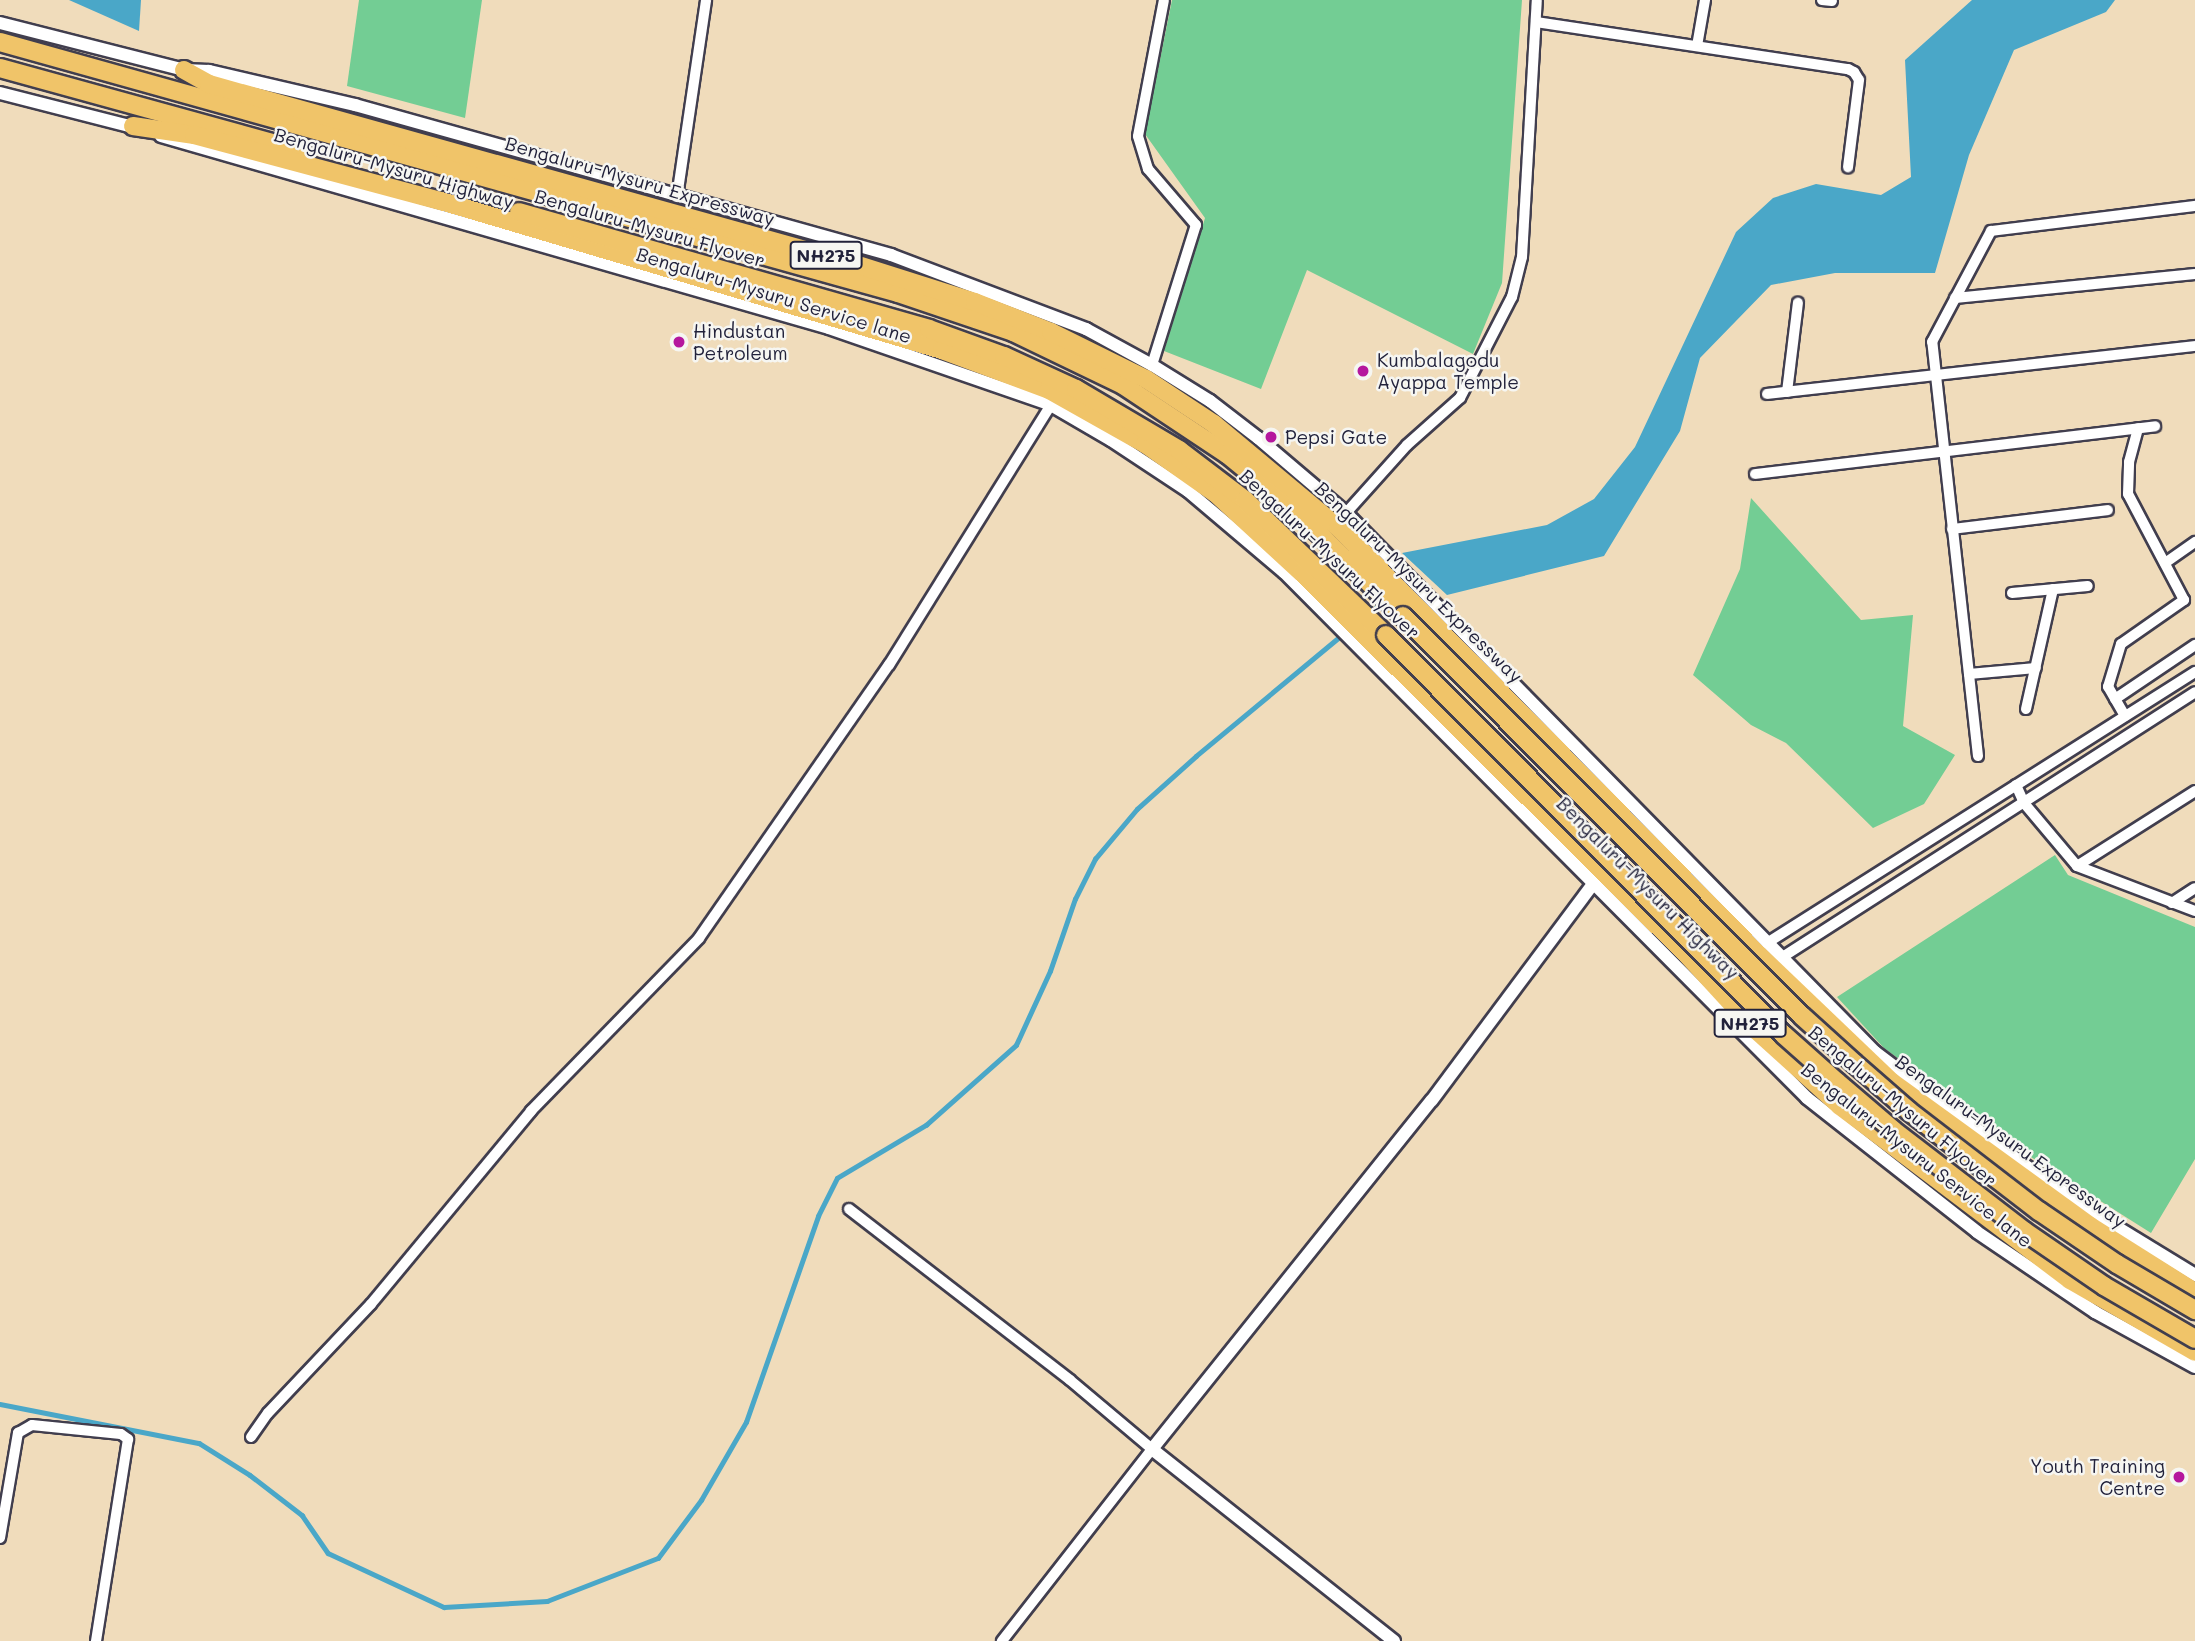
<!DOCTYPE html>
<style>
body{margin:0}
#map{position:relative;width:2195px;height:1641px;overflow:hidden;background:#f0dcbb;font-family:Mali,sans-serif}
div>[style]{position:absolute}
.green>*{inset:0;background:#73cd94}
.water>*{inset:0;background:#4aa7c8}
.stream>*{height:4.5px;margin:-2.25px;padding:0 2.25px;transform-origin:2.25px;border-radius:2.25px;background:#4aa7c8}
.roads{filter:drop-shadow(2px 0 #413e4e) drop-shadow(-2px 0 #413e4e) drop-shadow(0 2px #413e4e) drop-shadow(0 -2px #413e4e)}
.minor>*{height:10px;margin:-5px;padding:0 5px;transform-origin:5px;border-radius:5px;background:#fff}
.tertiary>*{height:12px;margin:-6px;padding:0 6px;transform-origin:6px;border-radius:6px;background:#fff}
.trunk>*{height:18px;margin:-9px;padding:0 9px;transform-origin:9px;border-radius:9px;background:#f0c469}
.bridges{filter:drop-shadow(2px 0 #413e4e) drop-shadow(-2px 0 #413e4e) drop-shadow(0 2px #413e4e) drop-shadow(0 -2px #413e4e)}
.trunk-bridge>*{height:18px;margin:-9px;padding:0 9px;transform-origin:9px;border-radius:9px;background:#f0c469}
.dots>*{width:19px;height:19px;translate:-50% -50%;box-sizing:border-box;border:4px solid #f6f6f2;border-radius:50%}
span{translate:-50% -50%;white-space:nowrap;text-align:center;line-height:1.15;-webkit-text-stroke:5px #f6f6f2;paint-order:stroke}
.shield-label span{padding:2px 5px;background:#f6f6f2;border:2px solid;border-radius:5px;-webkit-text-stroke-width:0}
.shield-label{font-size:18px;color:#22223b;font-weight:700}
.street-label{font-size:19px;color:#22223b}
.poi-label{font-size:19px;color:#22223b}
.left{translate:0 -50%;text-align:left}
.right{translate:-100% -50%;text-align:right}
</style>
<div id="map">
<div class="green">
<div style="clip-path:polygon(359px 0,482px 0,465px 118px,347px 86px)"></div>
<div style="clip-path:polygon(1172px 0,1522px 0,1502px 283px,1473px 354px,1307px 270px,1261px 389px,1164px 351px,1205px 218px,1145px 134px)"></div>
<div style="clip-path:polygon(1751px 498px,1861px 620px,1913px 615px,1903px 726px,1955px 755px,1924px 804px,1873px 828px,1786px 743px,1751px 725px,1693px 675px,1740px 569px)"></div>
<div style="clip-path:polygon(2055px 855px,2068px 875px,2195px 927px,2195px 1159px,2151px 1233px,2031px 1157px,1884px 1048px,1837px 997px)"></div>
</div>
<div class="water">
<div style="clip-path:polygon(69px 0,141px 0,139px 31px)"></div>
<div style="clip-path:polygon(1972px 0,2115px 0,2106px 12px,2014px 50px,1969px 155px,1935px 273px,1835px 273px,1771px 285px,1700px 358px,1680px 431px,1604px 556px,1447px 595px,1402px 553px,1547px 525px,1594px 499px,1635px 447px,1736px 232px,1773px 198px,1816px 184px,1881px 195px,1911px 177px,1905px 60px)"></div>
</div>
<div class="stream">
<div style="left:1368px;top:614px;width:19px;rotate:-39deg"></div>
<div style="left:0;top:1404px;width:203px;rotate:11.1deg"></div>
<div style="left:199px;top:1443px;width:60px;rotate:32.1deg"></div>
<div style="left:250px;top:1475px;width:66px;rotate:37.6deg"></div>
<div style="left:302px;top:1515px;width:46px;rotate:55.6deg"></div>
<div style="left:328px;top:1553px;width:128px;rotate:25deg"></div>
<div style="left:444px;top:1607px;width:103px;rotate:-3.3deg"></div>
<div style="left:547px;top:1601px;width:119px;rotate:-21.2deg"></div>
<div style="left:658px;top:1558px;width:72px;rotate:-53.4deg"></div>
<div style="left:701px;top:1500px;width:90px;rotate:-60deg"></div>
<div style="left:746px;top:1422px;width:218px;rotate:-70.7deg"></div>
<div style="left:818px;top:1216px;width:42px;rotate:-63.4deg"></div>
<div style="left:837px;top:1178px;width:104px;rotate:-30.8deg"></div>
<div style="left:926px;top:1125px;width:120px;rotate:-41.6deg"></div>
<div style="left:1016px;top:1045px;width:81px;rotate:-65.3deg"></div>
<div style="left:1050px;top:971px;width:76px;rotate:-70.9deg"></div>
<div style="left:1075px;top:899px;width:45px;rotate:-63.4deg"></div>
<div style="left:1095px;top:859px;width:65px;rotate:-50deg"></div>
<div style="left:1137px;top:809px;width:79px;rotate:-41.9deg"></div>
<div style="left:1196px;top:756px;width:190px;rotate:-39.7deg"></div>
</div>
<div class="roads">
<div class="minor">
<div style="left:1822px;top:0;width:10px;rotate:6deg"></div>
<div style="left:1536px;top:22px;width:316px;rotate:8.6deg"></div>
<div style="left:1848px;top:69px;width:7px;rotate:27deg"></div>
<div style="left:1854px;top:72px;width:9px;rotate:58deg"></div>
<div style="left:1859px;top:80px;width:88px;rotate:97.2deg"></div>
<div style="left:1697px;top:46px;width:47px;rotate:-80.1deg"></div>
<div style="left:677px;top:197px;width:199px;rotate:-81.6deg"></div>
<div style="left:1955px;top:298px;width:241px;rotate:-5.7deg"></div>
<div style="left:1152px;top:365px;width:147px;rotate:-72.6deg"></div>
<div style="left:1196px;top:225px;width:74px;rotate:-130.6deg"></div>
<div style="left:1148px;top:169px;width:34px;rotate:-107deg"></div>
<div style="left:1138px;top:136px;width:138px;rotate:-79.2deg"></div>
<div style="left:1787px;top:392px;width:90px;rotate:-83deg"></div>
<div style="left:1767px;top:394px;width:431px;rotate:-6.4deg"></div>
<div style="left:1755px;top:474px;width:403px;rotate:-6.8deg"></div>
<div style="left:1346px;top:513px;width:91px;rotate:-48.1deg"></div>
<div style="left:1407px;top:445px;width:71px;rotate:-41.6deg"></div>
<div style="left:1460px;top:398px;width:114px;rotate:-62.8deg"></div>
<div style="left:1512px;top:297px;width:41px;rotate:-76deg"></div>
<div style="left:1522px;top:257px;width:257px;rotate:-86.7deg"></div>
<div style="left:1952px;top:529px;width:157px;rotate:-6.9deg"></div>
<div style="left:2165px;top:563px;width:37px;rotate:-35deg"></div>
<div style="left:2012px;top:593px;width:76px;rotate:-5.3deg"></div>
<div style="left:1969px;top:674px;width:67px;rotate:-5.1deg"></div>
<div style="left:2115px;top:699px;width:97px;rotate:-34deg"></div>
<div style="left:2026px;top:709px;width:123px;rotate:-77.3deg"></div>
<div style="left:2125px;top:716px;width:34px;rotate:-120deg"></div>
<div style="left:2108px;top:687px;width:45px;rotate:-73.2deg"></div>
<div style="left:2121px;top:644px;width:77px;rotate:-34.9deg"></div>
<div style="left:2184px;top:600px;width:120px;rotate:-117.8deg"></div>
<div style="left:2128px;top:494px;width:32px;rotate:-88deg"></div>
<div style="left:2129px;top:462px;width:35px;rotate:-75deg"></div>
<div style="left:1978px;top:756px;width:417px;rotate:-96.3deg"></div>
<div style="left:1932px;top:342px;width:126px;rotate:-62deg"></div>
<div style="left:1991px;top:231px;width:206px;rotate:-7deg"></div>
<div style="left:2016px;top:785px;width:20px;rotate:66deg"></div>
<div style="left:2024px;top:803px;width:82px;rotate:49.9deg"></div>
<div style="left:2077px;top:866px;width:126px;rotate:20.9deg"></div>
<div style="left:2077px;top:866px;width:140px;rotate:-32.4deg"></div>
<div style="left:2172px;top:903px;width:27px;rotate:-33deg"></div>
<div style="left:1767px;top:943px;width:507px;rotate:-32.34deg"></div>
<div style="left:1781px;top:958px;width:492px;rotate:-32.7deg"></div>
<div style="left:849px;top:1209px;width:279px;rotate:37.7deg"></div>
<div style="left:1070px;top:1380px;width:107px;rotate:40.1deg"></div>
<div style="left:1152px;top:1449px;width:244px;rotate:128deg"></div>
<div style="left:251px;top:1437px;width:29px;rotate:-55deg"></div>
<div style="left:268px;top:1413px;width:150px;rotate:-46.6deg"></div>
<div style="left:371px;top:1304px;width:251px;rotate:-50.3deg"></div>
<div style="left:531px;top:1111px;width:241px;rotate:-45.8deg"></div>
<div style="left:699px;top:938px;width:333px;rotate:-55.2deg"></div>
<div style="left:889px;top:665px;width:312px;rotate:-58.1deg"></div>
<div style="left:0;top:1538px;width:107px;rotate:-80.3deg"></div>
<div style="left:18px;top:1433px;width:16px;rotate:-30deg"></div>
<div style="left:32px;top:1425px;width:89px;rotate:5.8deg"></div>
<div style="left:121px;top:1434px;width:9px;rotate:36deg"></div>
<div style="left:128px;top:1439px;width:205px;rotate:99deg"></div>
</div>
<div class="tertiary">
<div style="left:0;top:23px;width:190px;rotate:14.3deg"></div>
<div style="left:184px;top:70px;width:25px;rotate:2deg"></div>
<div style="left:209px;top:71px;width:150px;rotate:13.1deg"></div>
<div style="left:355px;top:105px;width:557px;rotate:15.63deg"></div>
<div style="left:891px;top:255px;width:209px;rotate:20.8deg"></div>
<div style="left:1086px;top:329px;width:75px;rotate:28.6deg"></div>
<div style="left:1152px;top:365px;width:68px;rotate:31.8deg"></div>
<div style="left:1210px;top:401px;width:61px;rotate:37.6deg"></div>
<div style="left:1258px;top:438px;width:116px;rotate:40.4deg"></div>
<div style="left:1346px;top:513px;width:755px;rotate:45.54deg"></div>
<div style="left:1875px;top:1052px;width:186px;rotate:37.1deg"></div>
<div style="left:2023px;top:1164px;width:86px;rotate:34.6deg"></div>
<div style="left:2094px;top:1213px;width:119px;rotate:31.5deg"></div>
<div style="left:0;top:93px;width:146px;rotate:14.3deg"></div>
<div style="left:161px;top:136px;width:695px;rotate:16.04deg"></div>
<div style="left:829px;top:328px;width:235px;rotate:19.1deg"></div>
<div style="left:1051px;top:405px;width:69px;rotate:30.3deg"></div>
<div style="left:1111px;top:440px;width:92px;rotate:33.5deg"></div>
<div style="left:1188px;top:491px;width:126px;rotate:40.2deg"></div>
<div style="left:1284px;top:572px;width:742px;rotate:45.16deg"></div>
<div style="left:1807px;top:1098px;width:216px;rotate:38.2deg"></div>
<div style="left:1977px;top:1232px;width:143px;rotate:34.1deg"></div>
<div style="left:2095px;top:1312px;width:114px;rotate:28.8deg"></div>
<div style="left:1394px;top:1641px;width:309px;rotate:-141.6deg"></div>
<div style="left:1152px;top:1449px;width:447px;rotate:-51.3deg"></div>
<div style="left:1432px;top:1100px;width:286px;rotate:-53.3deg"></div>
<div style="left:1603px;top:871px;width:44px;rotate:-46.8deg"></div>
</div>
<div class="trunk">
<div style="left:0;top:42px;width:932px;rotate:15.62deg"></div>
<div style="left:898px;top:293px;width:121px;rotate:18.7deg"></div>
<div style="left:1013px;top:332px;width:122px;rotate:25.7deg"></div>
<div style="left:1123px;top:385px;width:125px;rotate:33.6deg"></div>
<div style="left:1227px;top:454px;width:85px;rotate:39.3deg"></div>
<div style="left:1293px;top:508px;width:154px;rotate:44.5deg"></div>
<div style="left:0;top:68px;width:315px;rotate:15.4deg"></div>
<div style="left:184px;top:70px;width:29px;rotate:29deg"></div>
<div style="left:209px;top:84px;width:667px;rotate:15.56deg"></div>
<div style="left:852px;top:263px;width:129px;rotate:17.6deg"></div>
<div style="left:975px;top:302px;width:82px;rotate:21.5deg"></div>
<div style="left:1051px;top:332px;width:106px;rotate:26.3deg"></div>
<div style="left:1146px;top:379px;width:82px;rotate:33.5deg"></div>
<div style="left:1214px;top:424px;width:163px;rotate:39.8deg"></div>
<div style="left:1339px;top:528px;width:600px;rotate:45.47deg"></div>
<div style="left:1760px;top:956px;width:182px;rotate:43.7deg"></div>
<div style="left:1892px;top:1082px;width:245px;rotate:36deg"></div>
<div style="left:2090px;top:1226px;width:124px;rotate:32.2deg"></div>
<div style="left:133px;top:126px;width:62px;rotate:8.4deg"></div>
<div style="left:194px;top:135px;width:256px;rotate:15deg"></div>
<div style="left:441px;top:201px;width:523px;rotate:16.56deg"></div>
<div style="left:942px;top:350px;width:114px;rotate:20.5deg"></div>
<div style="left:1049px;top:390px;width:110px;rotate:29.4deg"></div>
<div style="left:1145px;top:444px;width:85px;rotate:35deg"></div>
<div style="left:1215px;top:493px;width:118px;rotate:42.6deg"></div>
<div style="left:1302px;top:573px;width:545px;rotate:44.78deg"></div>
<div style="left:1689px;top:957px;width:99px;rotate:47.5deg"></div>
<div style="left:1756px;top:1030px;width:113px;rotate:42.1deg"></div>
<div style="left:1840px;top:1106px;width:288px;rotate:37.1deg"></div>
<div style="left:2070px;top:1280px;width:144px;rotate:29.9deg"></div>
<div style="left:519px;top:212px;width:426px;rotate:15.9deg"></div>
<div style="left:929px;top:329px;width:80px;rotate:19.8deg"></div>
<div style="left:1004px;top:356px;width:79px;rotate:24.6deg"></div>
<div style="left:1076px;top:389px;width:120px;rotate:30.6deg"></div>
<div style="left:1179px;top:450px;width:83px;rotate:37.1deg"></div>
<div style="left:1245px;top:500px;width:195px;rotate:43.8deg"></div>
</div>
</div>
<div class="bridges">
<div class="trunk-bridge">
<div style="left:1403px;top:616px;width:565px;rotate:45.07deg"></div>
<div style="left:1802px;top:1016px;width:70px;rotate:42.1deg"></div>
<div style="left:1854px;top:1063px;width:73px;rotate:41.1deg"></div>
<div style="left:1909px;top:1111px;width:164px;rotate:37.6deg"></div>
<div style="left:2039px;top:1211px;width:94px;rotate:34.2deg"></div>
<div style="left:2117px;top:1264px;width:91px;rotate:30.5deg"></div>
<div style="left:1386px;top:635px;width:564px;rotate:45.14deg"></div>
<div style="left:1784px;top:1035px;width:71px;rotate:41.6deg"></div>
<div style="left:1837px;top:1082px;width:74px;rotate:40.6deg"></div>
<div style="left:1893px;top:1130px;width:165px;rotate:37.6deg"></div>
<div style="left:2024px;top:1231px;width:97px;rotate:34.5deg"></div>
<div style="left:2104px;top:1286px;width:105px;rotate:30.2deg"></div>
</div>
</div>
<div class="dots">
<div style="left:679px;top:342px;background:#b5179e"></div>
<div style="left:1363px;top:371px;background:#b5179e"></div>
<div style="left:1271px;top:437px;background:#b5179e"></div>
<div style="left:2179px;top:1477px;background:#b5179e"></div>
</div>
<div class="shield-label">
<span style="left:826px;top:255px">NH275</span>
<span style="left:1750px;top:1023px">NH275</span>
</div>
<div class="street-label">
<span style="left:394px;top:168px;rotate:16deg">Bengaluru-Mysuru Highway</span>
<span style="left:640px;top:181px;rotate:16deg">Bengaluru-Mysuru Expressway</span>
<span style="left:650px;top:228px;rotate:16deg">Bengaluru-Mysuru Flyover</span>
<span style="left:774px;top:295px;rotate:17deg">Bengaluru-Mysuru Service lane</span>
<span style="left:1330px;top:554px;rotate:43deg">Bengaluru-Mysuru Flyover</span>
<span style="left:1419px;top:582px;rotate:44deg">Bengaluru-Mysuru Expressway</span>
<span style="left:1648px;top:888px;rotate:45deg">Bengaluru-Mysuru Highway</span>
<span style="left:1903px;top:1106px;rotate:40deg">Bengaluru-Mysuru Flyover</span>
<span style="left:2011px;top:1141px;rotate:36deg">Bengaluru-Mysuru Expressway</span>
<span style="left:1917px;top:1155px;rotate:38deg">Bengaluru-Mysuru Service lane</span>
</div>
<div class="poi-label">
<span class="left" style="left:693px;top:342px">Hindustan<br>Petroleum</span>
<span class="left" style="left:1377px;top:371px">Kumbalagodu<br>Ayappa Temple</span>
<span class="left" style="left:1285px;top:437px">Pepsi Gate</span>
<span class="right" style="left:2165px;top:1477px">Youth Training<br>Centre</span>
</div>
</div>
